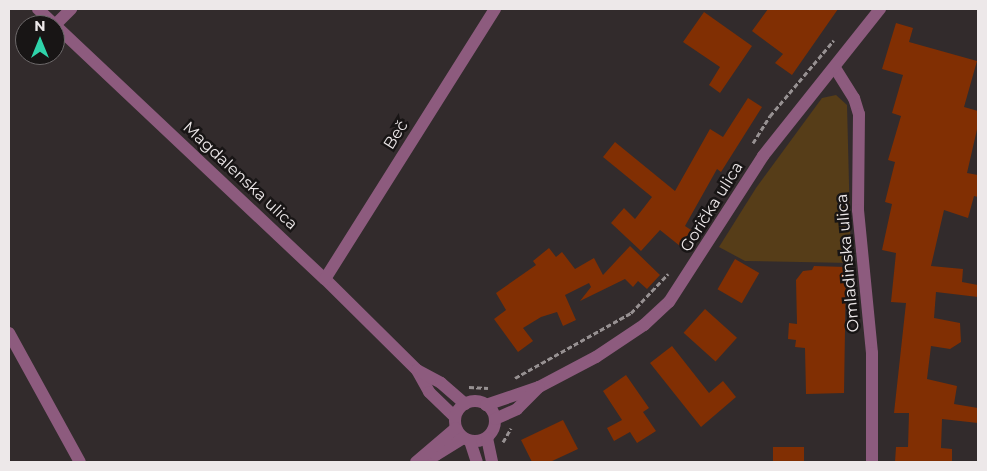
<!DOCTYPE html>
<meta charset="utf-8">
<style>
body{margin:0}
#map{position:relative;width:987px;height:471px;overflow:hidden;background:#322b2c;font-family:Montserrat,sans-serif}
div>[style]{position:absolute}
.green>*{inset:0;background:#563d18}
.building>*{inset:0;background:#812f03;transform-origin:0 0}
.path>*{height:3px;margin-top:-1.5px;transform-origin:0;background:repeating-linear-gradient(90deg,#979192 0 5px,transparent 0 7.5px)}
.minor>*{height:12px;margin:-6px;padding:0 6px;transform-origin:6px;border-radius:6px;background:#8d5b7e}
.minor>.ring{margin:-6px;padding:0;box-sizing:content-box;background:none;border:12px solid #8d5b7e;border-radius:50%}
span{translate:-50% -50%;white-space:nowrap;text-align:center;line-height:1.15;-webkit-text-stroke:5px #181515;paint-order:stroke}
.street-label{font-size:16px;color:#ede8e9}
.frame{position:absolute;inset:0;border:10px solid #ede8e9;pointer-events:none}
.north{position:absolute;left:15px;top:15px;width:50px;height:50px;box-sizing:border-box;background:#181515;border:1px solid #6d696a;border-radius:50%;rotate:0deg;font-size:14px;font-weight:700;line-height:20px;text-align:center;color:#ede8e9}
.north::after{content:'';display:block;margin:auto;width:18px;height:22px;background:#2fd4aa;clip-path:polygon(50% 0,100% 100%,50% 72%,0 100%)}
</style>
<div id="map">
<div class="green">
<div style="clip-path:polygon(836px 95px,847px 105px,851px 263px,745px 261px,719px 247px,756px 188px,822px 98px)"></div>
</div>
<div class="building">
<div style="clip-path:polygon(768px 9px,838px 9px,792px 75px,775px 63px,783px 54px,752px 31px)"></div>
<div style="clip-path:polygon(704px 12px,752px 46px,720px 93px,709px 85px,720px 67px,683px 42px)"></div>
<div style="clip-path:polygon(896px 23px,913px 28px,909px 42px,977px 61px,964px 107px,978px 111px,978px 125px,967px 173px,978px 175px,978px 197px,974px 196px,968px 218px,944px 210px,931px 266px,963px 269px,962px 282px,978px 285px,978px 297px,936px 292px,934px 318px,960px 323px,961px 342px,950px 349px,931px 346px,927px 379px,957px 386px,954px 404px,978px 408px,978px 423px,942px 419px,941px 448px,952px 449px,952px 462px,895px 462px,896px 447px,908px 447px,909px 413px,894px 413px,906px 303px,891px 302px,896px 253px,882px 250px,892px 204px,885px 202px,895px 162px,888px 160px,901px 116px,892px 113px,903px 75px,882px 69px)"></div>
<div style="clip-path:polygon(748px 98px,762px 107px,721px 172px,717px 169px,685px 226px,691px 230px,680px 246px,660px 230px,641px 251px,611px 223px,624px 208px,635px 219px,652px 197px,603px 157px,615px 142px,675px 191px,710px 129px,723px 137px)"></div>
<div style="clip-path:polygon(630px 246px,660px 275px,647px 289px,638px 281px,633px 287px,625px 279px,580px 301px,591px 287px,589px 283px,565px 295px,576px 320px,563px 326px,557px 312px,541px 317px,523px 328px,533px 341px,518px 352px,494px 319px,506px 310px,496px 293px,536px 265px,533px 261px,549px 248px,556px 257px,562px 252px,575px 269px,594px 258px,603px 275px)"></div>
<div style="left:735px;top:259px;width:28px;height:35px;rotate:30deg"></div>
<div style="clip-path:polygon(814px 266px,846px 267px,844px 393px,806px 394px,805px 348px,795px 347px,796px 340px,788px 339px,789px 323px,797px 324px,796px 280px,803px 271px,812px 270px)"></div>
<div style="left:705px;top:309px;width:43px;height:32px;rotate:42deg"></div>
<div style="clip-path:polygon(672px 346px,709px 393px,723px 381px,736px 397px,701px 427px,650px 363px)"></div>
<div style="clip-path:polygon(626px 375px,649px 408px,643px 412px,656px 431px,637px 443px,630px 432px,614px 441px,607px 428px,622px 420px,603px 391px)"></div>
<div style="clip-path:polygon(563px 420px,578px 449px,550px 462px,532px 462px,521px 440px)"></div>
<div style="left:773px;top:447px;width:31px;height:15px"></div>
</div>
<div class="path">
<div style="left:753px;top:143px;width:32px;rotate:-58deg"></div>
<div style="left:770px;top:116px;width:99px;rotate:-49.9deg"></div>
<div style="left:515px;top:378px;width:133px;rotate:-29.3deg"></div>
<div style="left:631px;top:313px;width:54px;rotate:-46.5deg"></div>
<div style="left:469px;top:387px;width:19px;rotate:3deg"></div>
<div style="left:503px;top:442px;width:16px;rotate:-60deg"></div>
</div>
<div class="minor">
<div style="left:38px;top:9px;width:394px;rotate:43.3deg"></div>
<div style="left:325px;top:279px;width:129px;rotate:44.7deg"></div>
<div style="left:417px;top:370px;width:25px;rotate:61deg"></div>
<div style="left:429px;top:392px;width:36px;rotate:44deg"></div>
<div style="left:55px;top:25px;width:23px;rotate:-45deg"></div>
<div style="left:835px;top:68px;width:36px;rotate:58deg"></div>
<div style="left:854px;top:98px;width:17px;rotate:73deg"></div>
<div style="left:859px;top:114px;width:96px;rotate:90.6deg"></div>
<div style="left:858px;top:210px;width:144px;rotate:84.4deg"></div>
<div style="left:872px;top:353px;width:109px;rotate:90deg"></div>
<div style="left:325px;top:279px;width:319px;rotate:-57.8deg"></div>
<div style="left:9px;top:333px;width:147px;rotate:61.2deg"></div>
<div style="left:417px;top:370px;width:27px;rotate:28deg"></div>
<div style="left:441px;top:383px;width:32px;rotate:41deg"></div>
<div class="ring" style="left:455px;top:401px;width:28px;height:28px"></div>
<div style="left:486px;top:405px;width:56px;rotate:-18.8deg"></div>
<div style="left:539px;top:387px;width:64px;rotate:-27.8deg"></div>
<div style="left:596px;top:357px;width:58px;rotate:-33.7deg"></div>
<div style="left:644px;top:325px;width:34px;rotate:-43deg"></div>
<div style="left:669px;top:302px;width:174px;rotate:-57.2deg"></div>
<div style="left:763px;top:156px;width:188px;rotate:-51.5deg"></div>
<div style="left:495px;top:419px;width:24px;rotate:-24deg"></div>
<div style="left:517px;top:409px;width:31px;rotate:-45deg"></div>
<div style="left:487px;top:438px;width:25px;rotate:78deg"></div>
<div style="left:470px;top:441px;width:22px;rotate:72deg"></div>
<div style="left:423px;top:457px;width:13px;rotate:-9deg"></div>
<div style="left:436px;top:455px;width:32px;rotate:-32deg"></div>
<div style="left:416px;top:462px;width:52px;rotate:-40.4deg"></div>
</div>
<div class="street-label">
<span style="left:396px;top:135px;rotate:-58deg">Beč</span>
<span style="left:240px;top:176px;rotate:43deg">Magdalenska ulica</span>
<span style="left:712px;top:207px;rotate:-58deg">Gorička ulica</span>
<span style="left:848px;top:263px;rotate:-95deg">Omladinska ulica</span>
</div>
<div class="frame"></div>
<div class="north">N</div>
</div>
